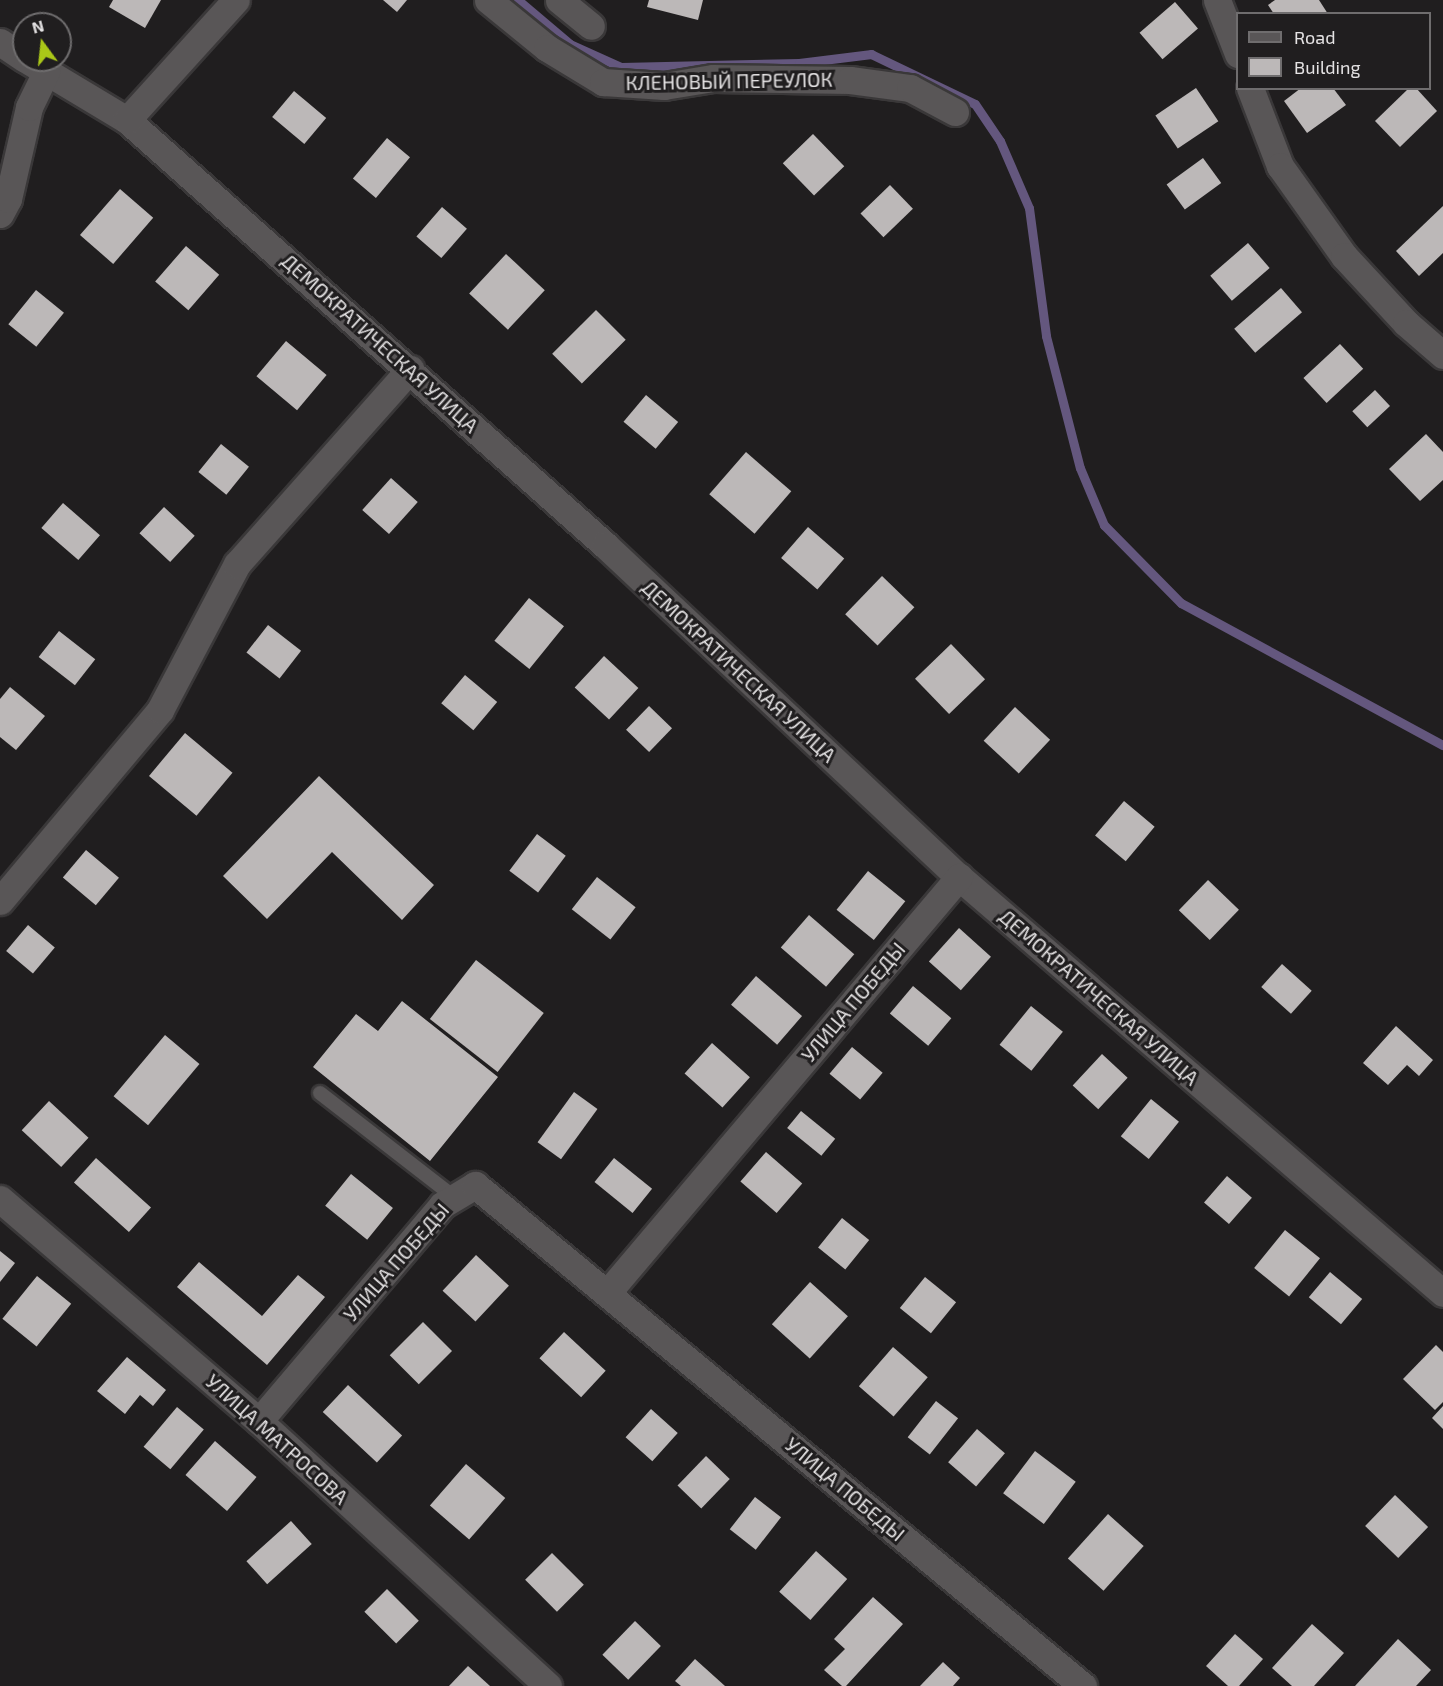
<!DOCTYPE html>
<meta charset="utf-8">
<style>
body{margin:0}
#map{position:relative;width:1443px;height:1686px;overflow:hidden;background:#201e1f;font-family:"Exo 2",sans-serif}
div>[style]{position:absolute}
.stream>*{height:9px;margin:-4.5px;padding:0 4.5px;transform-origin:4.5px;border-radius:4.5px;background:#64577e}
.building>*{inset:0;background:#bcb8b8;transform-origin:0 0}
.roads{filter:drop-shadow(2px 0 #3a3839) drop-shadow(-2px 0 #3a3839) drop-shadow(0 2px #3a3839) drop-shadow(0 -2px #3a3839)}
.service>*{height:14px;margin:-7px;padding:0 7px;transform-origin:7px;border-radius:7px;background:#595657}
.minor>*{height:27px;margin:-13.5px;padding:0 13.5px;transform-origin:13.5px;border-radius:13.5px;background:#595657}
span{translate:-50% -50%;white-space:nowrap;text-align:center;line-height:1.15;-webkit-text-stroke:6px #201e1f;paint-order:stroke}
.street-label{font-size:20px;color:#e5e3e4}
.legend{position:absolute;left:1236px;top:12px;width:195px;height:78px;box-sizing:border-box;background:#201e1f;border:2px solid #6f6d6e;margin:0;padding:8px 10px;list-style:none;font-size:18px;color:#e5e3e4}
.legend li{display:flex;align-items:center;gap:12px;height:30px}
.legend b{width:30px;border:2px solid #6f6d6e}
.north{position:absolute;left:12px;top:12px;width:60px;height:60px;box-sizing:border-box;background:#201e1f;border:2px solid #6f6d6e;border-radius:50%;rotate:345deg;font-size:16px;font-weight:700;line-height:24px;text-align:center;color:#e5e3e4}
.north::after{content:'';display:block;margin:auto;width:21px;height:27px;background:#aac718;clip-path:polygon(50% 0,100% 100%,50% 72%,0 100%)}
</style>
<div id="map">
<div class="stream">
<div style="left:518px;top:0;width:68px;rotate:40.2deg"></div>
<div style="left:570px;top:44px;width:56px;rotate:24.3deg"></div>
<div style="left:621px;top:67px;width:178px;rotate:-1.3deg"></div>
<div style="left:799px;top:63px;width:73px;rotate:-7.1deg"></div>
<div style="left:871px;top:54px;width:115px;rotate:25.7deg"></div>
<div style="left:975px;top:104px;width:45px;rotate:56deg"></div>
<div style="left:1000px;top:141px;width:73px;rotate:66.6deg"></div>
<div style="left:1029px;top:208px;width:129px;rotate:82.4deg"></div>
<div style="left:1046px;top:336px;width:136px;rotate:75.6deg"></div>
<div style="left:1080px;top:468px;width:62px;rotate:67.2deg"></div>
<div style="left:1104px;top:525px;width:110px;rotate:45.4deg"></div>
<div style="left:1181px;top:603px;width:298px;rotate:28.5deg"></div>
</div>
<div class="building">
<div style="clip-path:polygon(113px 0,161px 0,145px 28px,109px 7px)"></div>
<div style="clip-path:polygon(383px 0,407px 0,397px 12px)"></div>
<div style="clip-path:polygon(649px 0,703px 0,698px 20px,647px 7px)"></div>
<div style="clip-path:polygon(1275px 0,1319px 0,1328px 14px,1274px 14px,1268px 5px)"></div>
<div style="left:1175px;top:2px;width:35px;height:47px;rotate:49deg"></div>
<div style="left:1196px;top:88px;width:40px;height:49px;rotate:56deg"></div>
<div style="clip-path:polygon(1301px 88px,1333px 88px,1346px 105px,1307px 133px,1284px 101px)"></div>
<div style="clip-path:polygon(1409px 88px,1416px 88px,1437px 111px,1400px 147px,1375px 121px)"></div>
<div style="left:294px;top:91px;width:42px;height:34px;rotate:40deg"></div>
<div style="left:813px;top:134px;width:45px;height:42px;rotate:46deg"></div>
<div style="left:387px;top:138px;width:30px;height:53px;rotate:40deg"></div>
<div style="left:1203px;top:158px;width:31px;height:45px;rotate:54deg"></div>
<div style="left:890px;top:185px;width:33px;height:41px;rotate:46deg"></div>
<div style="left:120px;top:189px;width:44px;height:61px;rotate:41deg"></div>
<div style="clip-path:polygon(1443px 206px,1443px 253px,1419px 276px,1396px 251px)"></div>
<div style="left:442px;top:207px;width:33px;height:39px;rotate:41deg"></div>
<div style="left:1248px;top:243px;width:33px;height:50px;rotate:49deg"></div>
<div style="left:186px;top:246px;width:44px;height:47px;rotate:41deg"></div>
<div style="left:506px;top:254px;width:53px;height:54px;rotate:43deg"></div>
<div style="left:1281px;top:288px;width:32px;height:62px;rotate:49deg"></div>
<div style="left:36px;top:290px;width:36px;height:44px;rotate:39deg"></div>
<div style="left:596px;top:310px;width:42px;height:62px;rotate:45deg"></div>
<div style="left:286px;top:341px;width:53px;height:46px;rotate:40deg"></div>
<div style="left:1340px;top:344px;width:34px;height:50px;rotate:47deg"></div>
<div style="left:1375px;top:390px;width:22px;height:31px;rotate:47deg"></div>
<div style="left:646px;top:395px;width:42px;height:35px;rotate:40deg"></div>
<div style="clip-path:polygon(1426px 434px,1443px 452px,1443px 480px,1420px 501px,1389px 469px)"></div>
<div style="left:221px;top:444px;width:36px;height:36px;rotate:39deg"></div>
<div style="left:746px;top:452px;width:60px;height:56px;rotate:41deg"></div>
<div style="left:391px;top:478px;width:36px;height:43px;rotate:42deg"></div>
<div style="left:63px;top:503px;width:49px;height:33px;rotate:41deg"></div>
<div style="left:164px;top:507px;width:42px;height:36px;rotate:43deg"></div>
<div style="left:808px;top:527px;width:48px;height:41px;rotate:41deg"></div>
<div style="left:882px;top:576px;width:45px;height:53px;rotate:44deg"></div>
<div style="left:529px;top:598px;width:45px;height:55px;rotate:39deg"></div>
<div style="left:268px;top:625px;width:42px;height:35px;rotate:38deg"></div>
<div style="left:59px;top:631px;width:46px;height:33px;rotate:38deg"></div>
<div style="left:951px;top:644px;width:49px;height:50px;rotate:46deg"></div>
<div style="left:604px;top:656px;width:47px;height:43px;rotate:43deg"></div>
<div style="left:465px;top:675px;width:42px;height:37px;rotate:40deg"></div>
<div style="clip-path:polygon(10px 687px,45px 716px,16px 750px,0 737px,0 699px)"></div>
<div style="left:649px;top:706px;width:32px;height:33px;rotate:44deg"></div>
<div style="left:1015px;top:707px;width:48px;height:46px;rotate:43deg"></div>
<div style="left:185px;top:733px;width:62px;height:56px;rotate:40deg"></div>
<div style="clip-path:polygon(319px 776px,434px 885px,402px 920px,332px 852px,267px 919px,223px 876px)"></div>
<div style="left:1124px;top:801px;width:40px;height:45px;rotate:40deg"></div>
<div style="left:537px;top:834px;width:36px;height:46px;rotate:37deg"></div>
<div style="left:86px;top:850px;width:43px;height:36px;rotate:40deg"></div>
<div style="left:868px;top:871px;width:48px;height:50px;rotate:39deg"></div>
<div style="left:597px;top:877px;width:49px;height:41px;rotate:38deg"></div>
<div style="left:1208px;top:880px;width:43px;height:42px;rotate:44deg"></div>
<div style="left:809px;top:915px;width:60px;height:43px;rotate:41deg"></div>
<div style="left:28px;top:925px;width:35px;height:34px;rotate:40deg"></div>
<div style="left:959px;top:928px;width:43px;height:45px;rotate:42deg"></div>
<div style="left:476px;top:960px;width:86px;height:75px;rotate:38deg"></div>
<div style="left:1282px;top:964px;width:40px;height:31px;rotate:42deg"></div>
<div style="left:756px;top:976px;width:61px;height:38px;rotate:41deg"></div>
<div style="left:913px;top:986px;width:50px;height:36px;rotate:40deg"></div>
<div style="clip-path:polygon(402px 1001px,498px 1077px,430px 1161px,313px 1067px,356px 1014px,378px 1031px)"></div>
<div style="left:1031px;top:1006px;width:41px;height:50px;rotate:39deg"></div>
<div style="clip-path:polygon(1396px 1026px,1433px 1060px,1419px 1076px,1407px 1065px,1388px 1085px,1363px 1063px)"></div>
<div style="left:165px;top:1035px;width:45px;height:80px;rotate:40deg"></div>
<div style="left:712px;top:1043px;width:51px;height:41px;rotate:42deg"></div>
<div style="left:852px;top:1047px;width:40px;height:35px;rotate:40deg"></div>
<div style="left:1102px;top:1054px;width:35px;height:43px;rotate:43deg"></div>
<div style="left:574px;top:1092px;width:29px;height:62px;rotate:36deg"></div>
<div style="left:1151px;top:1099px;width:36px;height:48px;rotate:39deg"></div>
<div style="left:49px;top:1101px;width:54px;height:40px;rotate:43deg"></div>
<div style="left:801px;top:1111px;width:44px;height:22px;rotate:39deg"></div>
<div style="left:766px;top:1152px;width:48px;height:39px;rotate:41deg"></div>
<div style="left:96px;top:1158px;width:74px;height:33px;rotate:42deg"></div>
<div style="left:614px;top:1158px;width:49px;height:31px;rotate:39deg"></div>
<div style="left:351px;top:1174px;width:54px;height:41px;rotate:39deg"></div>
<div style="left:1227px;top:1176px;width:33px;height:35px;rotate:41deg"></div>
<div style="left:842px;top:1218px;width:35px;height:38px;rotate:39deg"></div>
<div style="left:1285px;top:1230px;width:45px;height:49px;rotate:39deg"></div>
<div style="clip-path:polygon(0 1251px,15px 1263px,0 1282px)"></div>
<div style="left:476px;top:1255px;width:45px;height:49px;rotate:43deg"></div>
<div style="clip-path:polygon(199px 1262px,262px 1316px,298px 1275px,325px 1297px,267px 1365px,177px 1287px)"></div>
<div style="left:1330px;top:1272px;width:42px;height:33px;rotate:40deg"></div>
<div style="left:37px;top:1276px;width:44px;height:55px;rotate:39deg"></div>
<div style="left:925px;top:1277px;width:40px;height:40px;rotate:39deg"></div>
<div style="left:810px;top:1282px;width:51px;height:57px;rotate:42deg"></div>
<div style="left:423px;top:1322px;width:41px;height:47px;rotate:45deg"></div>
<div style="left:564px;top:1332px;width:57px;height:36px;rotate:43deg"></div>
<div style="clip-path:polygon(1436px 1345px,1443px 1352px,1443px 1402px,1435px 1410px,1403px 1379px)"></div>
<div style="left:893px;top:1347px;width:46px;height:52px;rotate:41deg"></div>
<div style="clip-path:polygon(127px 1357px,166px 1390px,153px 1406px,140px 1395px,125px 1414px,97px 1391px)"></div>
<div style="left:348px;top:1385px;width:74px;height:37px;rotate:43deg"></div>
<div style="left:936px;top:1401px;width:28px;height:46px;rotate:38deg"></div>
<div style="clip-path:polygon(1443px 1406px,1443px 1429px,1432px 1418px)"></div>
<div style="left:177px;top:1407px;width:35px;height:52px;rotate:40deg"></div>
<div style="left:651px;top:1409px;width:36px;height:38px;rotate:42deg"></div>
<div style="left:977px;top:1429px;width:37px;height:44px;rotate:41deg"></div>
<div style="left:215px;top:1441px;width:55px;height:45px;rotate:41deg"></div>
<div style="left:1035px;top:1451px;width:51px;height:53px;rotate:37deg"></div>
<div style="left:706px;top:1456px;width:33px;height:41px;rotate:44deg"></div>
<div style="left:466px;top:1464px;width:52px;height:55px;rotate:41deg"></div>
<div style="left:1395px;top:1495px;width:46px;height:43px;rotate:44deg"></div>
<div style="left:755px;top:1497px;width:33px;height:41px;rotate:38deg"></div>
<div style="left:1108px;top:1514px;width:48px;height:60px;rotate:42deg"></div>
<div style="left:291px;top:1521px;width:31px;height:60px;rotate:48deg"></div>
<div style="left:816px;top:1551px;width:42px;height:55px;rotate:42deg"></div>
<div style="left:552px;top:1553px;width:45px;height:38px;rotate:45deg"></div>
<div style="left:387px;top:1589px;width:45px;height:32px;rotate:45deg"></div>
<div style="clip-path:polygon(873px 1597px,903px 1624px,846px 1686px,842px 1686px,824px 1670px,845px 1649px,834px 1639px)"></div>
<div style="left:635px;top:1621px;width:36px;height:47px;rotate:44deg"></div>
<div style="clip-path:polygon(1312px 1624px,1344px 1653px,1314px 1686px,1292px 1686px,1272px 1668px)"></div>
<div style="clip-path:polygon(1235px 1634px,1263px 1659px,1239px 1686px,1228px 1686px,1206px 1666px)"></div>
<div style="clip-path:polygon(1398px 1639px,1431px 1670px,1416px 1686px,1355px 1686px)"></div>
<div style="clip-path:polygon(695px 1659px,725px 1686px,681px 1686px,675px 1681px)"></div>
<div style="clip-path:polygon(943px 1662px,960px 1678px,953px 1686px,920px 1686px)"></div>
<div style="clip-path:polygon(468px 1666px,490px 1686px,449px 1686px)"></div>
</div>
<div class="roads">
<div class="service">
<div style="left:320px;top:1093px;width:170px;rotate:37.8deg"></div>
</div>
<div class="minor">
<div style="left:488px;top:0;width:76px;rotate:39.1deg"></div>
<div style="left:547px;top:48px;width:66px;rotate:31.3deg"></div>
<div style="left:603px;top:82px;width:61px;rotate:3.8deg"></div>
<div style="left:664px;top:86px;width:50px;rotate:-9.3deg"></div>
<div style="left:713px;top:78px;width:137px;rotate:0.8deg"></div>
<div style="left:850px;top:80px;width:61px;rotate:7.6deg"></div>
<div style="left:910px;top:88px;width:51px;rotate:28.1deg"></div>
<div style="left:559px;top:0;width:41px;rotate:39.1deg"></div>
<div style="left:1217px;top:0;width:58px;rotate:68.7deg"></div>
<div style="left:0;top:42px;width:29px;rotate:34deg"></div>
<div style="left:27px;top:60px;width:117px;rotate:31deg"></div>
<div style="left:127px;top:120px;width:640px;rotate:41.64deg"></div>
<div style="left:605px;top:545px;width:485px;rotate:43.2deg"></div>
<div style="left:959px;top:877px;width:638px;rotate:40.68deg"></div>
<div style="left:1250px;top:88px;width:84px;rotate:69deg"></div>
<div style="left:1280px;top:166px;width:110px;rotate:54.6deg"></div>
<div style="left:1344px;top:256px;width:91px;rotate:47.2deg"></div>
<div style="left:1406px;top:323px;width:49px;rotate:40.9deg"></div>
<div style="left:127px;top:120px;width:162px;rotate:-47.8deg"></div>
<div style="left:0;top:214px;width:17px;rotate:-62deg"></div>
<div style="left:8px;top:199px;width:94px;rotate:-77.1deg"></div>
<div style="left:29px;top:107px;width:39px;rotate:-64deg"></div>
<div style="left:0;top:901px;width:249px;rotate:-50deg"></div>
<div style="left:160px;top:710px;width:165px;rotate:-62.2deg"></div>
<div style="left:237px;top:564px;width:261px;rotate:-48.4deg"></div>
<div style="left:0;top:1199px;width:341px;rotate:40.6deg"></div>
<div style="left:259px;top:1421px;width:392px;rotate:42.5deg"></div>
<div style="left:608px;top:1292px;width:544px;rotate:-49.78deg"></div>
<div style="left:259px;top:1421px;width:283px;rotate:-49.7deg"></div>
<div style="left:442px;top:1205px;width:39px;rotate:-31deg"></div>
<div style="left:475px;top:1185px;width:788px;rotate:39.49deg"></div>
</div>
</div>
<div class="street-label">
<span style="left:729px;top:81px;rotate:-1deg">КЛЕНОВЫЙ ПЕРЕУЛОК</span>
<span style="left:380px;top:343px;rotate:42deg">ДЕМОКРАТИЧЕСКАЯ УЛИЦА</span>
<span style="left:739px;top:671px;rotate:43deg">ДЕМОКРАТИЧЕСКАЯ УЛИЦА</span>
<span style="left:1099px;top:997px;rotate:41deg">ДЕМОКРАТИЧЕСКАЯ УЛИЦА</span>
<span style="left:853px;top:1002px;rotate:-50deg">УЛИЦА ПОБЕДЫ</span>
<span style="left:396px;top:1262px;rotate:-49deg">УЛИЦА ПОБЕДЫ</span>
<span style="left:277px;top:1439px;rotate:42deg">УЛИЦА МАТРОСОВА</span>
<span style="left:845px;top:1489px;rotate:40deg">УЛИЦА ПОБЕДЫ</span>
</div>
<ul class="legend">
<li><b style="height:8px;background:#595657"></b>Road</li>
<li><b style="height:16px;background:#bcb8b8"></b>Building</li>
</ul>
<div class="north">N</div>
</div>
